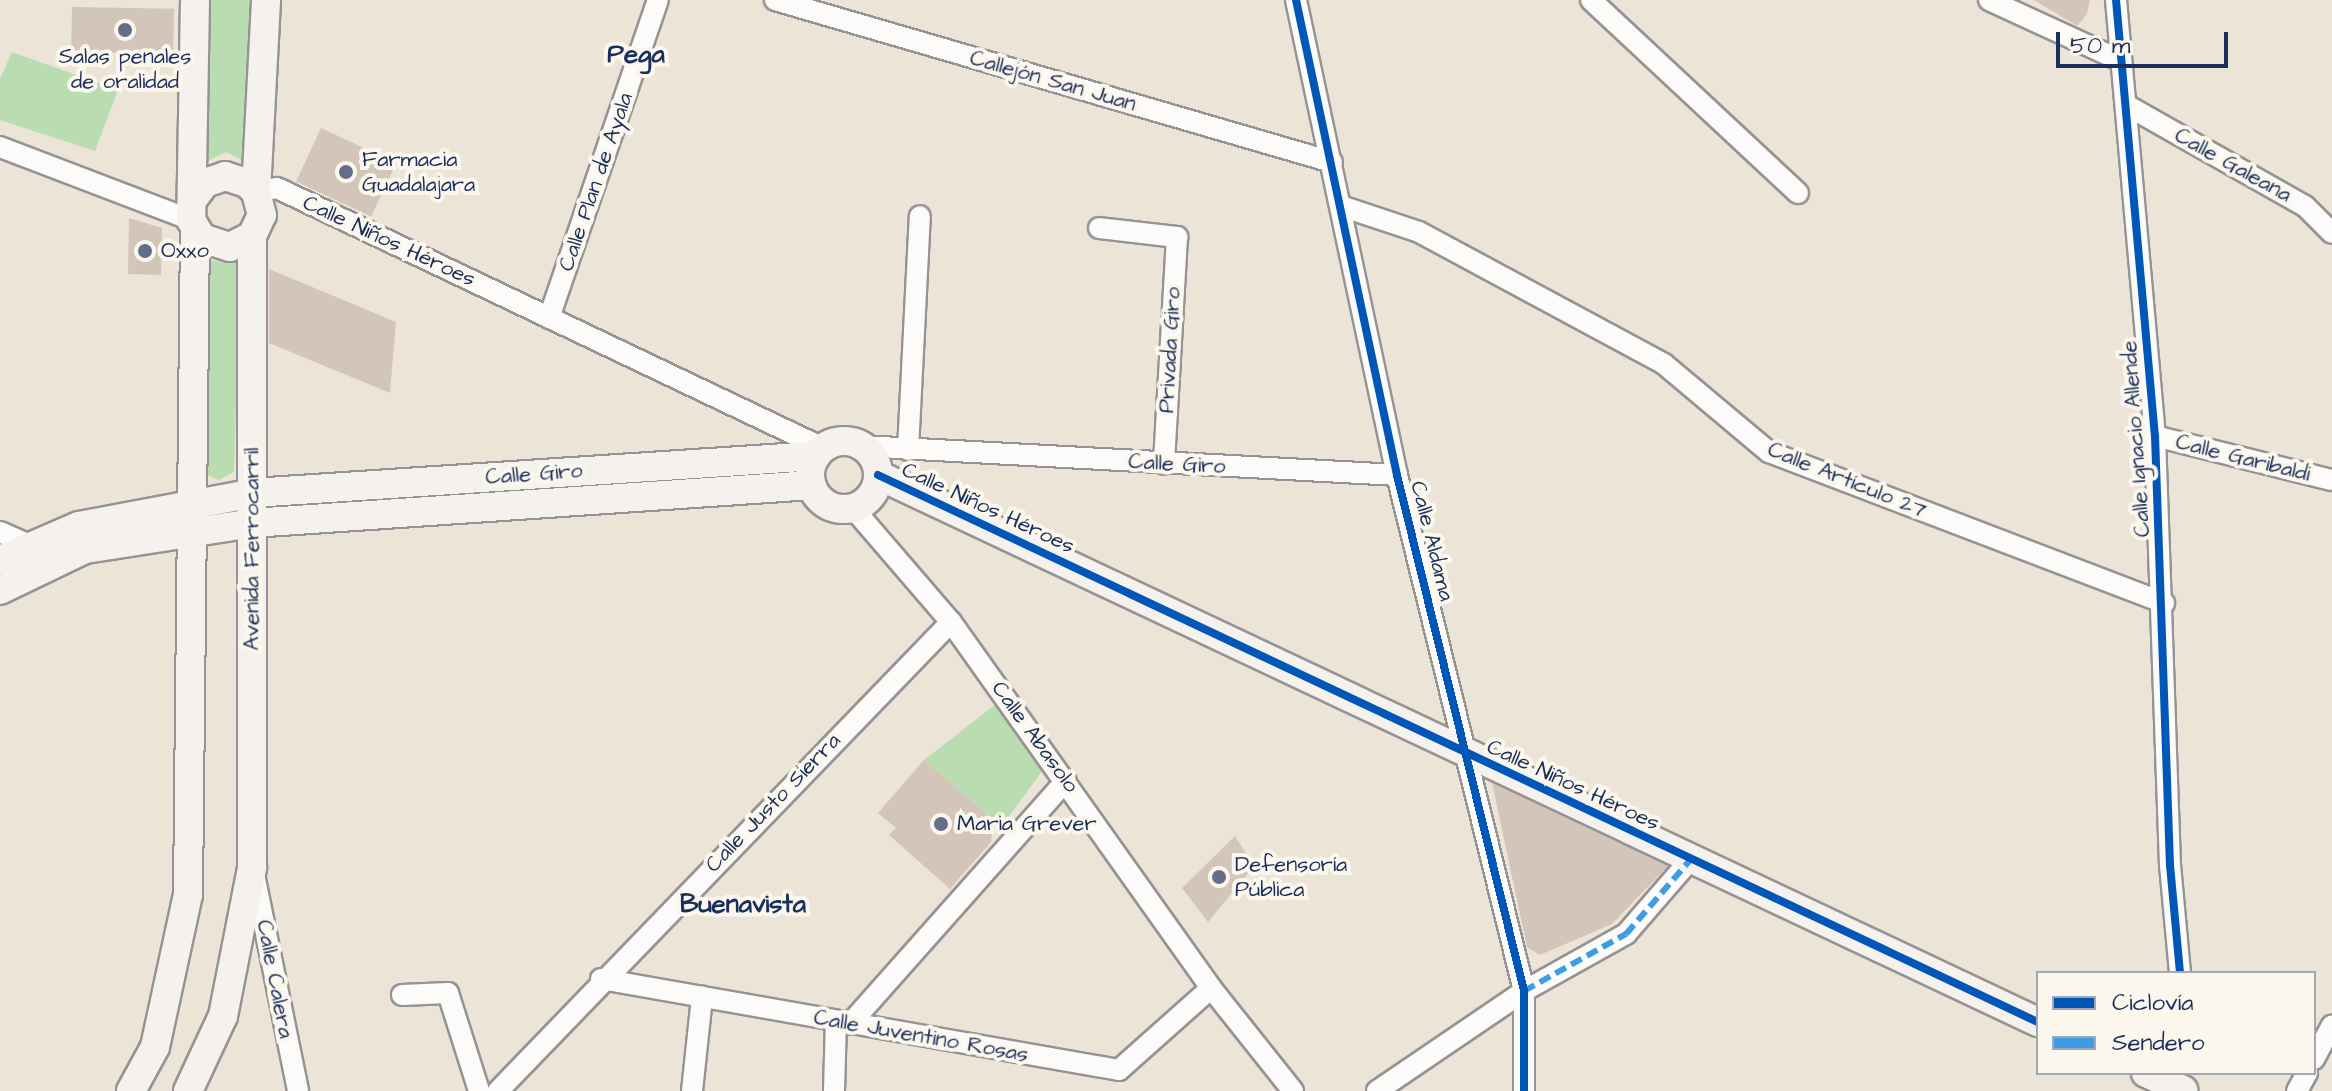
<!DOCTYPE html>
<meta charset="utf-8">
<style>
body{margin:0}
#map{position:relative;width:2332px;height:1091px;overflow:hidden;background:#ece4d6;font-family:"Architects Daughter",sans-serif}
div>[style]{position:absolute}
.green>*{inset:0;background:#b9dcb0}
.building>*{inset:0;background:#d3c5ba;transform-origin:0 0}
.roads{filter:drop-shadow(2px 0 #959394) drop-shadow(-2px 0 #959394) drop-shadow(0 2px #959394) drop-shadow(0 -2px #959394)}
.street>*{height:20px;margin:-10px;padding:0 10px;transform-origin:10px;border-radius:10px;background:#fcfbf9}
.secondary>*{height:28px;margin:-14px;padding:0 14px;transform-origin:14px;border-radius:14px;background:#f5f2ee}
.secondary>.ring{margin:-14px;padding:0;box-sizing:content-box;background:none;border:28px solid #f5f2ee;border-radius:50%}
.quiet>*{height:6px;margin-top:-3px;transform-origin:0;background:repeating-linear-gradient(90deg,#3b9de6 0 12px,transparent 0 18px)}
.cycleway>*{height:8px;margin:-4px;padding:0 4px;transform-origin:4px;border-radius:4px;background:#0057b8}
.dots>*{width:22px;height:22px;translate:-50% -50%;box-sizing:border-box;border:4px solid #fbf7ec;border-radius:50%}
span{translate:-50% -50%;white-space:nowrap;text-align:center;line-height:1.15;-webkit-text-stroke:8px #fbf7ec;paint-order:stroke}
.poi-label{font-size:22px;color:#1b2f5e}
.left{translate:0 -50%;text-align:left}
.street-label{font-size:22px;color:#1b2f5e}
.quarter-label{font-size:26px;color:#1b2f5e;font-weight:700}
.legend{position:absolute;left:2036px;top:971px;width:280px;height:104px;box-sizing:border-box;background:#fbf7ec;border:2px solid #a1a7b3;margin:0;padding:10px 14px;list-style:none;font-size:24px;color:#1b2f5e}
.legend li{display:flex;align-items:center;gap:16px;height:40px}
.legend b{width:40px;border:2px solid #a1a7b3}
.scale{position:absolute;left:2056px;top:32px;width:172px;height:36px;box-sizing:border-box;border:4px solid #1b2f5e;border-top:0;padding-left:10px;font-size:24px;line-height:28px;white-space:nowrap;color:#1b2f5e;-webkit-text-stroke:6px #fbf7ec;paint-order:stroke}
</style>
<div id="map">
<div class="green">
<div style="clip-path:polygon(202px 0,254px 0,252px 165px,226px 152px,200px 165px)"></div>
<div style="clip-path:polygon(12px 52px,118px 90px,95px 151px,0 120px,0 79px)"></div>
<div style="clip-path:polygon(207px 259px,225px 263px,240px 259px,234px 472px,219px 480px,201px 472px)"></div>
<div style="clip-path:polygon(996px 704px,1045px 767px,1007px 819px,993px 819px,924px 760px)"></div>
</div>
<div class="building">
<div style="clip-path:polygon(2034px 0,2090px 0,2087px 14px,2077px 26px)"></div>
<div style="left:72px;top:7px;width:102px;height:45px;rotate:1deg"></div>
<div style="left:321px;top:128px;width:83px;height:59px;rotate:25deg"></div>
<div style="clip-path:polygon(129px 218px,162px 228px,161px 275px,128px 274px)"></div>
<div style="clip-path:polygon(269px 269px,396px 322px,390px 393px,269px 343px)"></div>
<div style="clip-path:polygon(924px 760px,993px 819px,991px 842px,950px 889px,889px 835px,896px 828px,878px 813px)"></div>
<div style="clip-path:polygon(1492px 783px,1668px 866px,1612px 924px,1540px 955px,1527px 947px)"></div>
<div style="clip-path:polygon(1235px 836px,1254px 866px,1208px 922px,1182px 888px)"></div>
</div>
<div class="roads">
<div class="street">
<div style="left:775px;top:0;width:580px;rotate:16.22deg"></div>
<div style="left:1296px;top:0;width:486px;rotate:78deg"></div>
<div style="left:1397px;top:475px;width:531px;rotate:76.17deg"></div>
<div style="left:1524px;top:991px;width:100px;rotate:90deg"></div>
<div style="left:1591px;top:0;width:283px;rotate:43deg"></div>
<div style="left:1989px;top:0;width:141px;rotate:24.7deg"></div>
<div style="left:2116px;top:0;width:438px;rotate:84.9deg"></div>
<div style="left:2155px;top:436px;width:429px;rotate:88deg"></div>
<div style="left:2170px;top:865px;width:108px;rotate:84.7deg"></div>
<div style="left:2128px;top:106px;width:203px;rotate:29.5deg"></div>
<div style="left:2305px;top:206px;width:38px;rotate:45deg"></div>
<div style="left:0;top:147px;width:204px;rotate:20.9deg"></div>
<div style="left:256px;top:192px;width:21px;rotate:-11deg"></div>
<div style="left:277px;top:188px;width:605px;rotate:25.46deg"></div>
<div style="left:1341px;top:206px;width:82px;rotate:18.4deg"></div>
<div style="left:1419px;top:232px;width:278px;rotate:28.3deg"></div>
<div style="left:1664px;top:364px;width:137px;rotate:40deg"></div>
<div style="left:1769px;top:452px;width:423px;rotate:20.9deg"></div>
<div style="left:1099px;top:228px;width:79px;rotate:6.6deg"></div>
<div style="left:1177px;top:237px;width:227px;rotate:93.3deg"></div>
<div style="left:549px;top:318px;width:336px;rotate:-71.1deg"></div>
<div style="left:2155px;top:436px;width:182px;rotate:14deg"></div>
<div style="left:862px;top:446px;width:536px;rotate:3.1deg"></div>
<div style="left:908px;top:450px;width:234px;rotate:-87.1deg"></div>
<div style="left:852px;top:507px;width:152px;rotate:49.3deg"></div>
<div style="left:951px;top:622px;width:449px;rotate:54.6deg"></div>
<div style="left:1211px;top:988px;width:132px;rotate:51.5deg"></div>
<div style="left:0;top:532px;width:45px;rotate:23.7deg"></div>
<div style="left:255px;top:879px;width:216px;rotate:78.5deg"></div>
<div style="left:601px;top:979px;width:526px;rotate:9.96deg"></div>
<div style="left:1119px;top:1070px;width:123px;rotate:-41.7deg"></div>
<div style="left:402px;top:995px;width:46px;rotate:-2.5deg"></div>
<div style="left:448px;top:993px;width:103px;rotate:72.4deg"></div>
<div style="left:850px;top:1024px;width:325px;rotate:-48.4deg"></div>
<div style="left:2314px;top:1059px;width:38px;rotate:-62deg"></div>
<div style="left:498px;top:1091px;width:652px;rotate:-45.99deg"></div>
<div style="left:692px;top:1091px;width:95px;rotate:-83.9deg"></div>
<div style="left:834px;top:1091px;width:70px;rotate:-88.4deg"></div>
<div style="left:1377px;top:1091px;width:178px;rotate:-34.2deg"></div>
<div style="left:1524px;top:991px;width:117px;rotate:-29.2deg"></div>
<div style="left:1626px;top:934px;width:98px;rotate:-49.1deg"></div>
<div style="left:2297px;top:1091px;width:21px;rotate:-61deg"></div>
</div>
<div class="secondary">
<div style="left:195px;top:0;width:220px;rotate:91deg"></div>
<div style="left:191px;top:220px;width:21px;rotate:59deg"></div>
<div style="left:202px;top:238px;width:29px;rotate:18deg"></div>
<div style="left:230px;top:247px;width:25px;rotate:-27deg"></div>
<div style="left:252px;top:236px;width:23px;rotate:-65deg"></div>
<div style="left:262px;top:215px;width:24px;rotate:-105deg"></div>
<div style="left:256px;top:192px;width:192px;rotate:-87deg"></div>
<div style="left:193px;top:199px;width:20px;rotate:-53deg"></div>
<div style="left:205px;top:183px;width:21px;rotate:-19deg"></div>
<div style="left:225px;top:176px;width:23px;rotate:18deg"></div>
<div style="left:247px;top:183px;width:13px;rotate:45deg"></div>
<div class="ring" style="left:810px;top:441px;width:40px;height:40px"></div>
<div style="left:878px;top:475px;width:1283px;rotate:25.25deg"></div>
<div style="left:0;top:560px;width:86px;rotate:-23.3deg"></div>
<div style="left:79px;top:526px;width:177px;rotate:-10.7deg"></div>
<div style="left:253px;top:493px;width:564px;rotate:-3.76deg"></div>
<div style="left:0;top:590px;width:94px;rotate:-25.8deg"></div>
<div style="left:85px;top:549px;width:169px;rotate:-8.8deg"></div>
<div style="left:252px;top:523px;width:561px;rotate:-3.88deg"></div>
<div style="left:2146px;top:1073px;width:41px;rotate:24.7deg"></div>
<div style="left:131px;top:1091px;width:50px;rotate:-61.4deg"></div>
<div style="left:155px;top:1047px;width:156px;rotate:-77.8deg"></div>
<div style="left:188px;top:895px;width:665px;rotate:-89.4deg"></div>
<div style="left:188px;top:1091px;width:83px;rotate:-65deg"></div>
<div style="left:223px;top:1016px;width:151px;rotate:-78.9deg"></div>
<div style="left:252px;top:868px;width:632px;rotate:-90deg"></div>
</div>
</div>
<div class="quiet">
<div style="left:1524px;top:991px;width:117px;rotate:-29.2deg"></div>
<div style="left:1626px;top:934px;width:98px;rotate:-49.1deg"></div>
</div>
<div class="cycleway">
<div style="left:1296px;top:0;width:486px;rotate:78deg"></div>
<div style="left:1397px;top:475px;width:531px;rotate:76.17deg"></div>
<div style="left:1524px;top:991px;width:100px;rotate:90deg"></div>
<div style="left:2116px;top:0;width:438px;rotate:84.9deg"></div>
<div style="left:2155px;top:436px;width:429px;rotate:88deg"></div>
<div style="left:2170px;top:865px;width:108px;rotate:84.7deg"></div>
<div style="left:878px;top:475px;width:1283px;rotate:25.25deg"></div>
</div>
<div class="dots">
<div style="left:125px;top:30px;background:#646e88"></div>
<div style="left:346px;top:172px;background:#646e88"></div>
<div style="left:145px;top:251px;background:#646e88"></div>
<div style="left:941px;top:824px;background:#646e88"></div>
<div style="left:1219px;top:877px;background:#646e88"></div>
</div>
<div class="poi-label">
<span style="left:125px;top:69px">Salas penales<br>de oralidad</span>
<span class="left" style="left:362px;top:172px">Farmacia<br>Guadalajara</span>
<span class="left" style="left:161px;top:251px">Oxxo</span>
<span class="left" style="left:957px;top:824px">Maria Grever</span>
<span class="left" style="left:1235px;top:877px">Defensoría<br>Pública</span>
</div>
<div class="street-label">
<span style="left:1053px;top:81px;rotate:16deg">Callejón San Juan</span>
<span style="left:2233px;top:165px;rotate:29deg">Calle Galeana</span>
<span style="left:596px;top:182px;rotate:-71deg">Calle Plan de Ayala</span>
<span style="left:389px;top:241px;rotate:25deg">Calle Niños Héroes</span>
<span style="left:1170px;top:350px;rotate:-87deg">Privada Giro</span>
<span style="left:2136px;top:439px;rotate:-94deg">Calle Ignacio Allende</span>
<span style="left:2243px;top:458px;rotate:14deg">Calle Garibaldi</span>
<span style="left:1177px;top:464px;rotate:3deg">Calle Giro</span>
<span style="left:534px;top:474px;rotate:-4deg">Calle Giro</span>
<span style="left:1847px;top:480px;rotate:22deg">Calle Artículo 27</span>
<span style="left:988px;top:508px;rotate:25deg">Calle Niños Héroes</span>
<span style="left:1432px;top:541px;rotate:76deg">Calle Aldama</span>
<span style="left:252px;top:549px;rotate:-90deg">Avenida Ferrocarril</span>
<span style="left:1035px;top:737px;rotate:54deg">Calle Abasolo</span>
<span style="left:1573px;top:785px;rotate:25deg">Calle Niños Héroes</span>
<span style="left:773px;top:803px;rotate:-46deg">Calle Justo Sierra</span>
<span style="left:275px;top:979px;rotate:79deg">Calle Calera</span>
<span style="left:921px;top:1036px;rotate:10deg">Calle Juventino Rosas</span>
</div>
<div class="quarter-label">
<span style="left:636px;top:55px">Pega</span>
<span style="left:743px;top:905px">Buenavista</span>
</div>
<ul class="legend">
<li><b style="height:10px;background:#0057b8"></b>Ciclovía</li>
<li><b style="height:10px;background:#3b9de6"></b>Sendero</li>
</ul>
<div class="scale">50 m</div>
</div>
